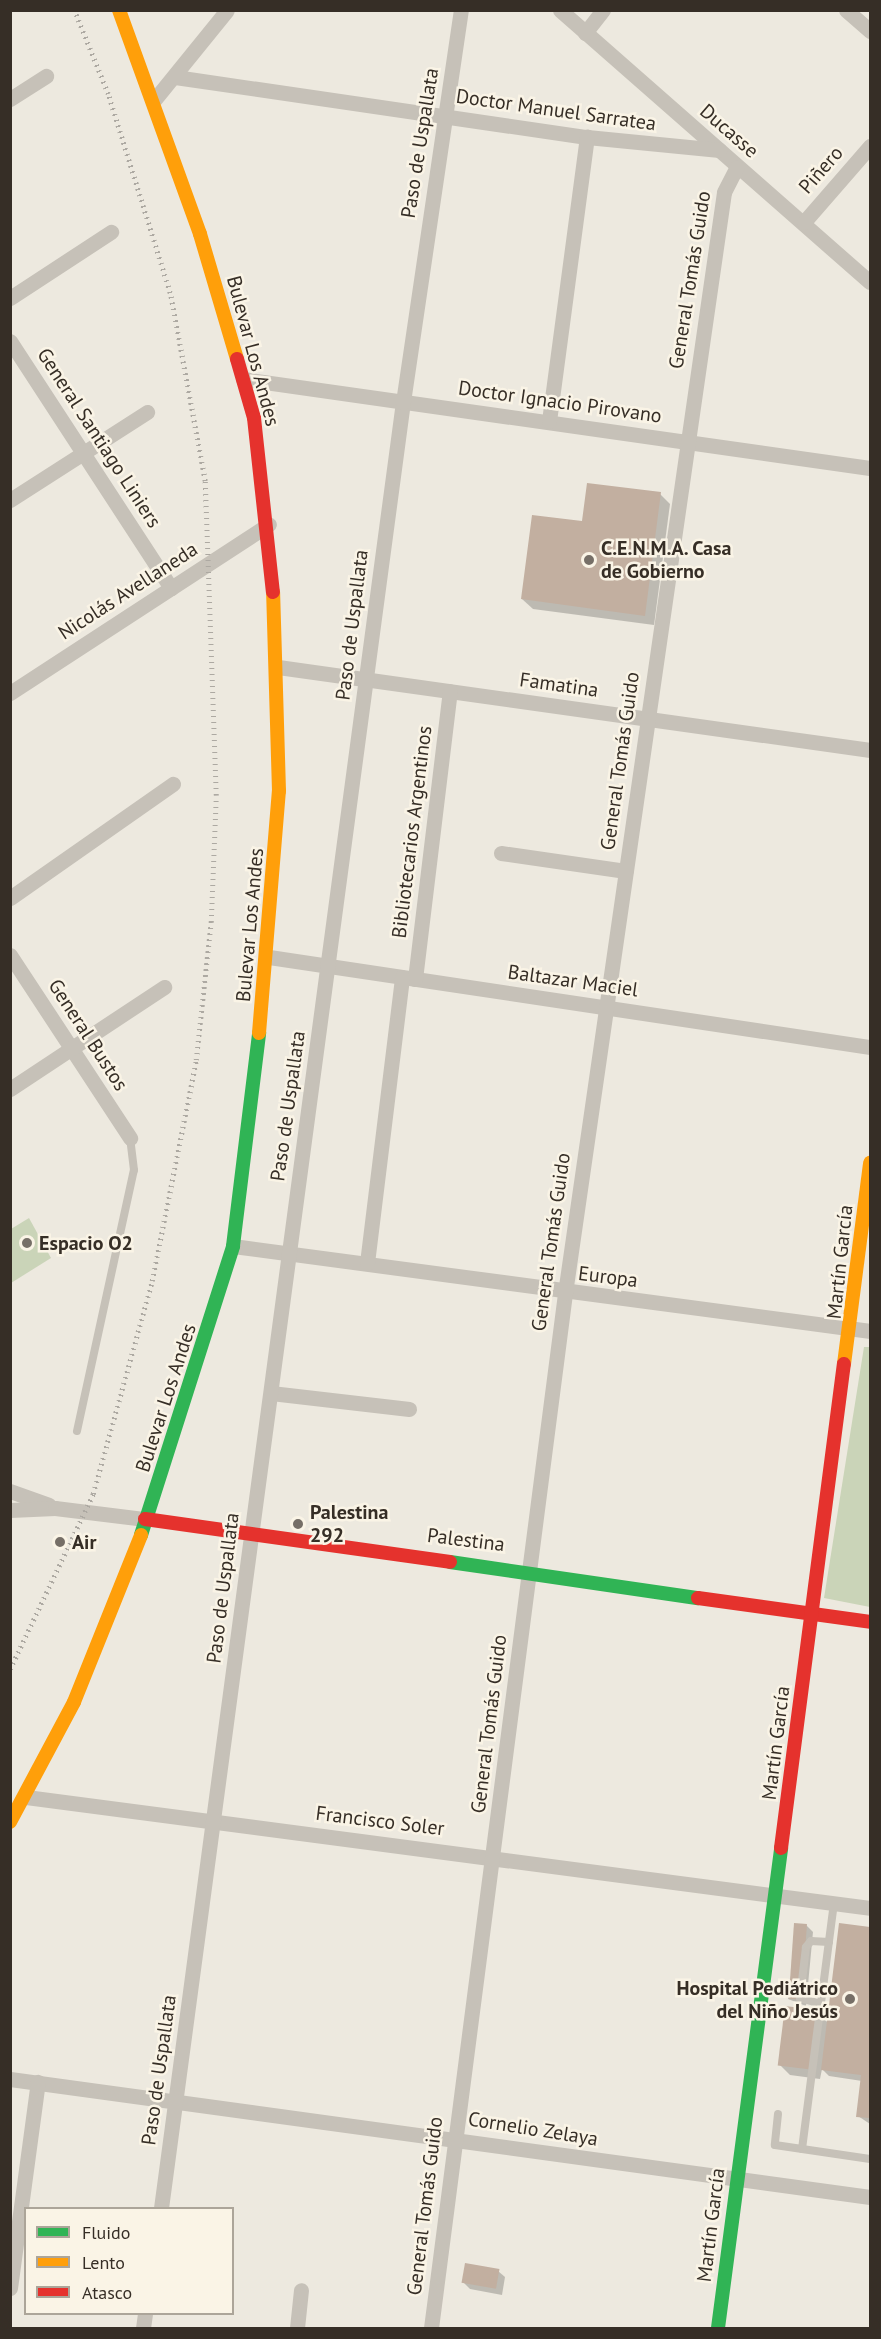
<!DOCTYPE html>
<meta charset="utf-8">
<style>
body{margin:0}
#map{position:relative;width:881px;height:2339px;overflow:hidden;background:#ede9df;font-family:"PT Sans",sans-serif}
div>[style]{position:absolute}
.green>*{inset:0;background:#cad4b8}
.shadow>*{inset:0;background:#0003}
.building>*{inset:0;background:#c2afa0;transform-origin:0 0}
.lane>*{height:8px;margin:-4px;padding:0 4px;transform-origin:4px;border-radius:4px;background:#c6c1b8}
.street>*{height:15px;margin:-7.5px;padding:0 7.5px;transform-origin:7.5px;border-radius:7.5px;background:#c6c1b8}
.fast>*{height:14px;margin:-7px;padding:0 7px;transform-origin:7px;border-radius:7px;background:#30b455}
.slow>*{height:14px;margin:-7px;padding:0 7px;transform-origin:7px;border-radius:7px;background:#ff9f0a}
.jam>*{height:14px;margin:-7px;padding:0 7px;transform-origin:7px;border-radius:7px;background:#e5322d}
.rail>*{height:4.5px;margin-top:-2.25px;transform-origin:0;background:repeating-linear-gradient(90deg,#ada9a2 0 1.5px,transparent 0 6px)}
.dots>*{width:16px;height:16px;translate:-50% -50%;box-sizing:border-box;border:3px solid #faf4e6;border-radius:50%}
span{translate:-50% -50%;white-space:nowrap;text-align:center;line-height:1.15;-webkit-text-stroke:5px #faf4e6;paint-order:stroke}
.street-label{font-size:20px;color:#362e26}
.poi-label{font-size:20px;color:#362e26;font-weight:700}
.left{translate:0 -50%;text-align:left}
.right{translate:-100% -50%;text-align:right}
.frame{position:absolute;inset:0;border:12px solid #362e26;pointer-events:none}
.legend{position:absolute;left:24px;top:2207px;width:210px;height:108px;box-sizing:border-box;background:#faf4e6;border:2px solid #aca599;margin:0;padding:8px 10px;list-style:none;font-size:18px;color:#362e26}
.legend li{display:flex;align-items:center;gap:12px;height:30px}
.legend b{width:30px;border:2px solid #aca599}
</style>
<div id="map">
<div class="green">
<div style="clip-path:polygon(29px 1218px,51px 1258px,11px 1283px,11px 1229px)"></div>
<div style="clip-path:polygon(864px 1347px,870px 1347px,870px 1607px,824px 1598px)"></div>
</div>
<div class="shadow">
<div style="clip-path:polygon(660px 494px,670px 504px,654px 625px,533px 609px,522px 599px,583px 523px)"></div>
<div style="clip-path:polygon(806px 1925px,813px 1932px,806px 2006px,788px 1999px)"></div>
<div style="clip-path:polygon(840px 1925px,870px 1929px,870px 2124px,858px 2116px,862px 2081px,829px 2076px,822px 2069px,820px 2079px,790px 2075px,780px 2065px,817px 2011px,828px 2023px)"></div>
<div style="clip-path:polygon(498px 2271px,505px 2277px,502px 2295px,470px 2289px,463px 2282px)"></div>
</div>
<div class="building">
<div style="clip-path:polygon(587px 483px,661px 492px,645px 616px,521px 599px,532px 515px,582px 521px)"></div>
<div style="left:794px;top:1923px;width:13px;height:76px;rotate:4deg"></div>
<div style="clip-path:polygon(839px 1923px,870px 1927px,870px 2118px,856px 2117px,861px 2075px,821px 2070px)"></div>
<div style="left:785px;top:2006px;width:33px;height:60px;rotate:7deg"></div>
<div style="left:465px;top:2263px;width:35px;height:20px;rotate:10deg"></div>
</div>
<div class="lane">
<div style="left:77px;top:1431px;width:267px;rotate:-77.7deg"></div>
<div style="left:134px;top:1170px;width:32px;rotate:-97deg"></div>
<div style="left:821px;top:2004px;width:22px;rotate:-164deg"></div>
<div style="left:800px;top:1998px;width:51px;rotate:-83.3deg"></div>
<div style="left:806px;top:1947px;width:8px;rotate:-50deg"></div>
<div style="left:811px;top:1941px;width:18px;rotate:3deg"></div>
<div style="left:778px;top:2114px;width:31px;rotate:96deg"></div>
<div style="left:775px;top:2145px;width:96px;rotate:8.4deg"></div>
<div style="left:802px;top:2149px;width:248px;rotate:-82.6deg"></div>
</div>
<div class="street">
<div style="left:560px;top:10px;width:412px;rotate:41.3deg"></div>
<div style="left:846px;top:10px;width:32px;rotate:41deg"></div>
<div style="left:585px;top:33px;width:29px;rotate:-52deg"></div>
<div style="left:175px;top:77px;width:416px;rotate:8.3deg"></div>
<div style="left:587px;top:137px;width:133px;rotate:5.6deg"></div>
<div style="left:10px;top:99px;width:43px;rotate:-32.6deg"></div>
<div style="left:155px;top:99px;width:114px;rotate:-51deg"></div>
<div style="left:804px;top:222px;width:101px;rotate:-49deg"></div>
<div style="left:10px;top:298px;width:121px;rotate:-33.2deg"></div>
<div style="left:10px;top:341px;width:295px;rotate:56.9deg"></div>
<div style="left:243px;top:379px;width:633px;rotate:8.08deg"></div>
<div style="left:549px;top:421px;width:287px;rotate:-82.4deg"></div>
<div style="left:10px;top:500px;width:163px;rotate:-32.7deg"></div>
<div style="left:278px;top:667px;width:598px;rotate:7.98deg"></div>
<div style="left:10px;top:693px;width:309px;rotate:-33.1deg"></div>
<div style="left:501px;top:853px;width:126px;rotate:8.2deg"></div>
<div style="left:10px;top:898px;width:199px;rotate:-35deg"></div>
<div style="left:10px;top:955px;width:219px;rotate:56.7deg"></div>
<div style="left:269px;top:957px;width:608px;rotate:8.52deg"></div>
<div style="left:415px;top:979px;width:290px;rotate:-83.1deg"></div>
<div style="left:10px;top:1089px;width:185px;rotate:-33.5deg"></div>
<div style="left:233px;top:1246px;width:643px;rotate:7.6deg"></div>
<div style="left:367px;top:1263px;width:288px;rotate:-83deg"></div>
<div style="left:271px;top:1393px;width:139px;rotate:6.6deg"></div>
<div style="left:10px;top:1491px;width:41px;rotate:19.7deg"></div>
<div style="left:10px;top:1510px;width:45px;rotate:-2.5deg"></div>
<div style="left:55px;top:1508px;width:91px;rotate:7deg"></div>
<div style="left:26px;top:1797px;width:851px;rotate:7.49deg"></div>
<div style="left:10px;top:2079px;width:868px;rotate:7.81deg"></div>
<div style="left:161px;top:2208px;width:1822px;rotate:-82.37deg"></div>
<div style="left:403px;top:402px;width:396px;rotate:-81.6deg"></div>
<div style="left:10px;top:2288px;width:208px;rotate:-82.3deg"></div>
<div style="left:143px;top:2328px;width:14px;rotate:-82deg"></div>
<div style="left:297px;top:2328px;width:38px;rotate:-84deg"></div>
<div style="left:431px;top:2328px;width:1044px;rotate:-82.62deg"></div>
<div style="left:565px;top:1293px;width:1112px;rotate:-81.78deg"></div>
<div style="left:724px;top:192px;width:28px;rotate:-63deg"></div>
</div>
<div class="fast">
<div style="left:141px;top:1535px;width:303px;rotate:-72.3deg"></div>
<div style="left:233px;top:1246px;width:215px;rotate:-83deg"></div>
<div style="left:450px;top:1562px;width:251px;rotate:8.3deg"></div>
<div style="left:718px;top:2328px;width:484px;rotate:-82.5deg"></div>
</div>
<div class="slow">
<div style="left:119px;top:10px;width:238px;rotate:70.1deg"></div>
<div style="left:200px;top:234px;width:130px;rotate:73.5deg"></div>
<div style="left:259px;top:1033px;width:243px;rotate:-85.3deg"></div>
<div style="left:279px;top:791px;width:199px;rotate:-91.7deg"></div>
<div style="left:844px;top:1364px;width:203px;rotate:-82.6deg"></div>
<div style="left:10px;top:1822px;width:136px;rotate:-61.9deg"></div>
<div style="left:74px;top:1702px;width:180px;rotate:-68.1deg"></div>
</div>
<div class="jam">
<div style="left:237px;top:359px;width:61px;rotate:73.9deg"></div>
<div style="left:254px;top:418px;width:175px;rotate:83.8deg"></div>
<div style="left:145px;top:1519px;width:308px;rotate:8deg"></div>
<div style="left:698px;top:1598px;width:174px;rotate:7.9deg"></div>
<div style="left:781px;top:1848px;width:488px;rotate:-82.6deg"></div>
</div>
<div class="rail">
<div style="left:10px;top:1669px;width:194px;rotate:-64.6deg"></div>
<div style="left:93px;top:1494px;width:221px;rotate:-74.5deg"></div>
<div style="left:152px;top:1281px;width:225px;rotate:-78.7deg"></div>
<div style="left:196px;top:1060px;width:139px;rotate:-83.8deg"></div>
<div style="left:211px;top:922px;width:127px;rotate:-87.7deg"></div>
<div style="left:216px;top:795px;width:314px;rotate:-92deg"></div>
<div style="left:205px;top:481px;width:191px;rotate:-100.5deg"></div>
<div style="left:170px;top:293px;width:208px;rotate:-107.3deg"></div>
<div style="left:108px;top:94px;width:91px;rotate:-112deg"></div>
</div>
<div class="dots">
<div style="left:589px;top:560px;background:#766f67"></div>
<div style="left:27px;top:1243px;background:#766f67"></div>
<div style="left:298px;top:1524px;background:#766f67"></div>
<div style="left:60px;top:1542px;background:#766f67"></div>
<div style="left:850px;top:1999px;background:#766f67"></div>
</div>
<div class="street-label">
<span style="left:556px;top:110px;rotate:8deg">Doctor Manuel Sarratea</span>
<span style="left:729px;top:131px;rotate:41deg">Ducasse</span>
<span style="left:420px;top:143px;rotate:-81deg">Paso de Uspallata</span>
<span style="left:821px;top:170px;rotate:-49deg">Piñero</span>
<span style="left:690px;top:280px;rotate:-81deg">General Tomás Guido</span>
<span style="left:253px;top:351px;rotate:75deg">Bulevar Los Andes</span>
<span style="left:560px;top:402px;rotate:8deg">Doctor Ignacio Pirovano</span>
<span style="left:99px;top:438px;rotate:57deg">General Santiago Liniers</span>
<span style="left:128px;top:591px;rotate:-33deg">Nicolás Avellaneda</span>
<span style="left:352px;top:625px;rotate:-83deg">Paso de Uspallata</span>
<span style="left:559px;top:685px;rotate:8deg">Famatina</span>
<span style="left:620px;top:761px;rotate:-82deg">General Tomás Guido</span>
<span style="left:412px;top:832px;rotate:-83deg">Bibliotecarios Argentinos</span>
<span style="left:250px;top:925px;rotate:-85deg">Bulevar Los Andes</span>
<span style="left:573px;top:981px;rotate:8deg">Baltazar Maciel</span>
<span style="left:88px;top:1035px;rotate:57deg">General Bustos</span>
<span style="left:288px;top:1106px;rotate:-82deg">Paso de Uspallata</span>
<span style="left:551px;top:1242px;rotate:-82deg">General Tomás Guido</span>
<span style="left:840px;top:1262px;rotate:-84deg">Martín García</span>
<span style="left:608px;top:1277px;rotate:7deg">Europa</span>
<span style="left:166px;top:1398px;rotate:-72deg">Bulevar Los Andes</span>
<span style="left:466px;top:1540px;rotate:7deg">Palestina</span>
<span style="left:223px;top:1588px;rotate:-83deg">Paso de Uspallata</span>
<span style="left:489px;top:1724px;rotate:-83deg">General Tomás Guido</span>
<span style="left:776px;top:1743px;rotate:-83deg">Martín García</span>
<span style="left:380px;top:1821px;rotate:7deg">Francisco Soler</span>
<span style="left:159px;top:2070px;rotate:-82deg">Paso de Uspallata</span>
<span style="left:533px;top:2129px;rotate:9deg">Cornelio Zelaya</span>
<span style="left:425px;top:2206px;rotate:-83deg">General Tomás Guido</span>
<span style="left:711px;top:2225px;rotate:-83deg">Martín García</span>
</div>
<div class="poi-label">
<span class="left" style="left:601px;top:560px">C.E.N.M.A. Casa<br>de Gobierno</span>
<span class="left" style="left:39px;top:1243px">Espacio O2</span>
<span class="left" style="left:310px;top:1524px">Palestina<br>292</span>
<span class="left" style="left:72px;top:1542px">Air</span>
<span class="right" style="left:838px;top:2000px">Hospital Pediátrico<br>del Niño Jesús</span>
</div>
<div class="frame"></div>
<ul class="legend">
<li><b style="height:8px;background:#30b455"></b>Fluido</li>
<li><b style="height:8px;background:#ff9f0a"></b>Lento</li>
<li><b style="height:8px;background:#e5322d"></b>Atasco</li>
</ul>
</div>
